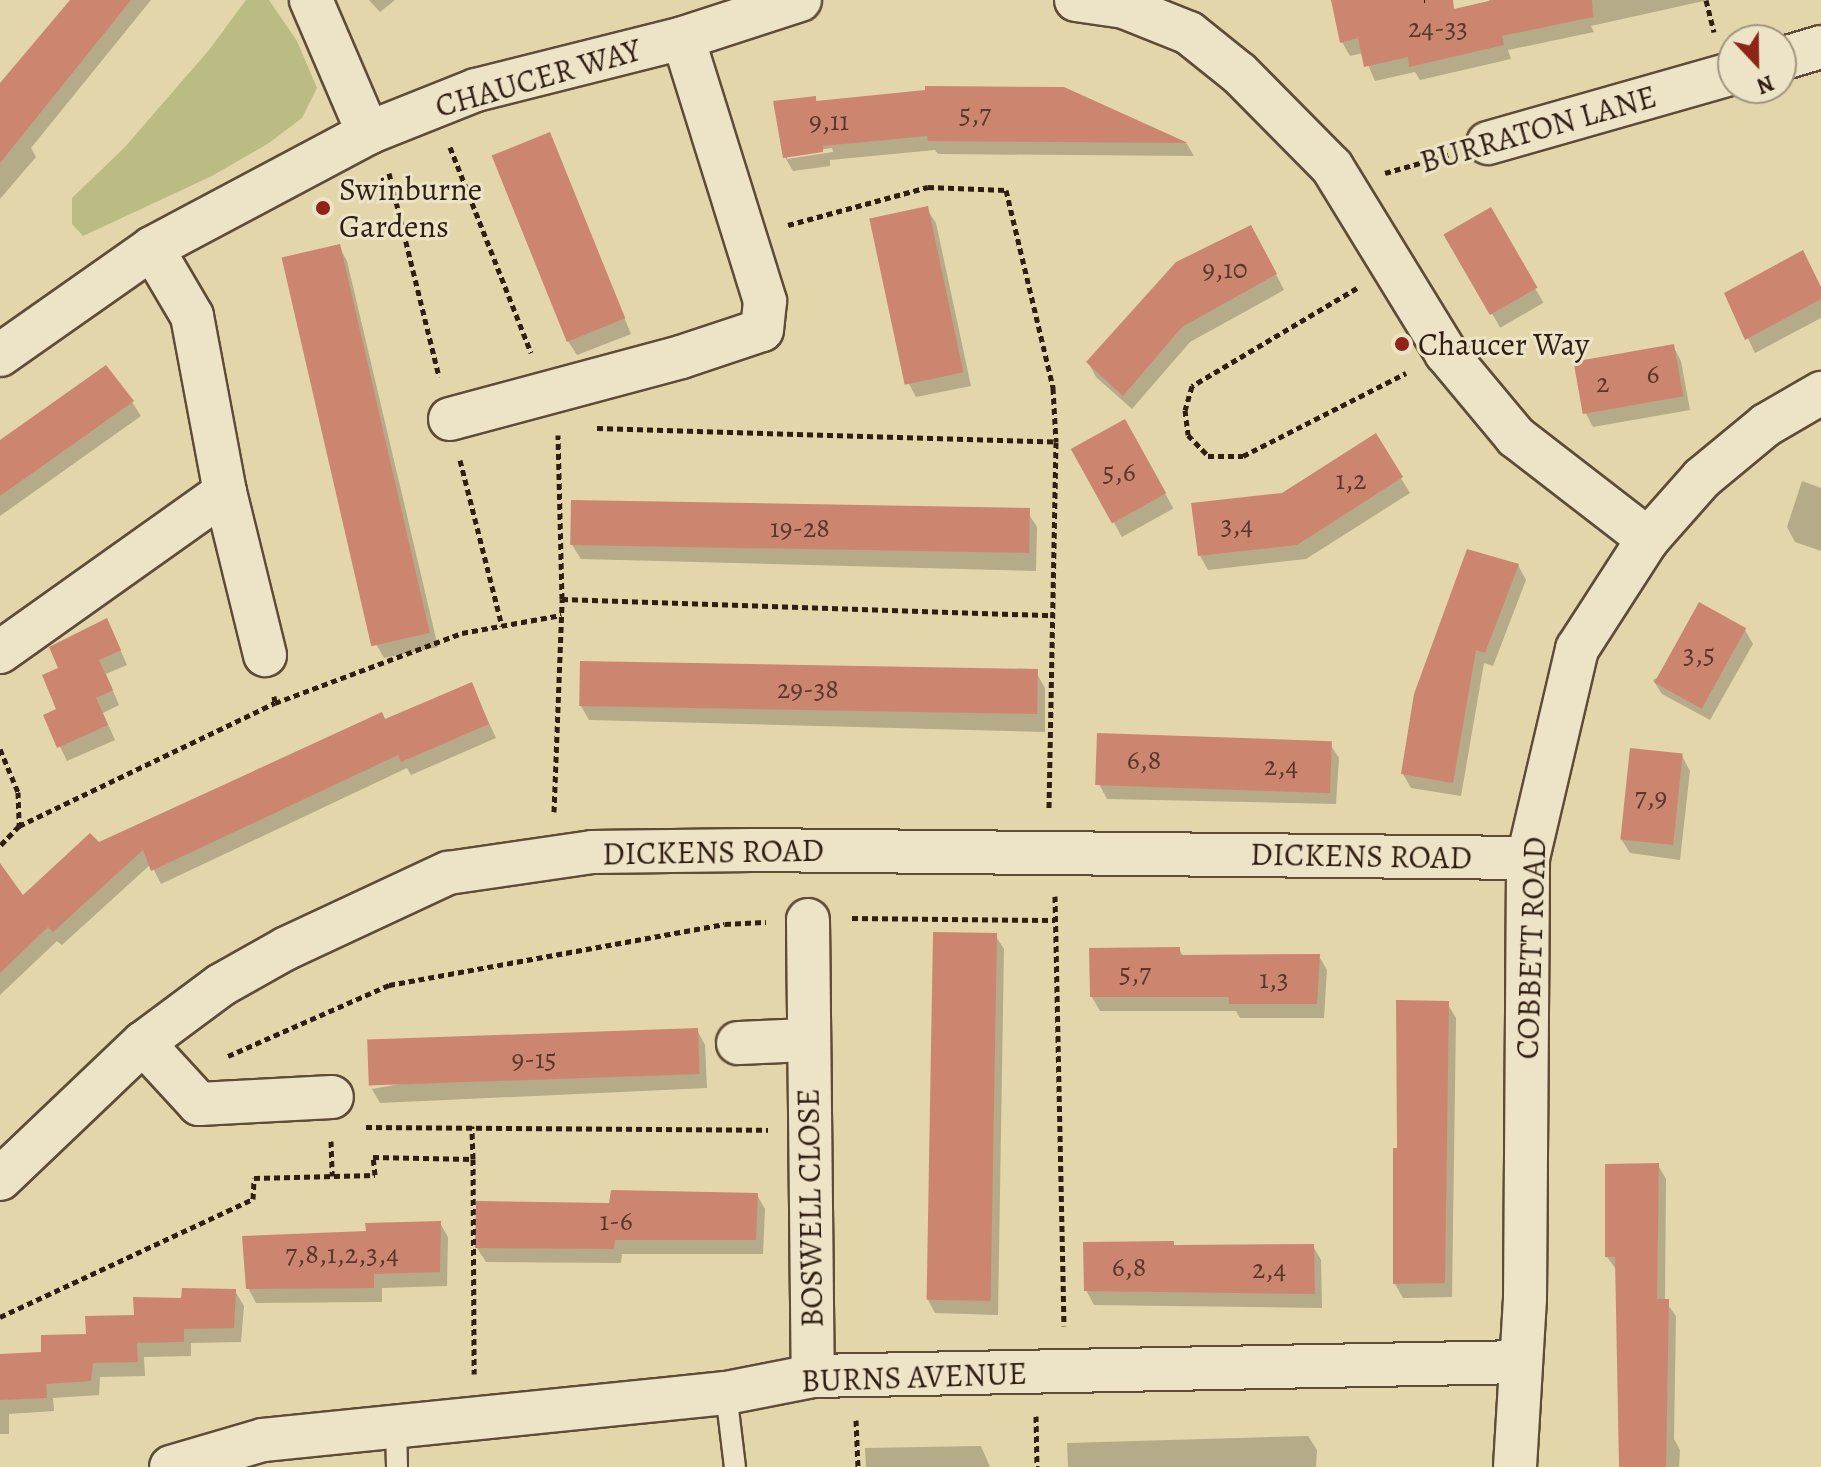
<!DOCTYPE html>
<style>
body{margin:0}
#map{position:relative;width:1821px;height:1467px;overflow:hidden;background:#e3d6ab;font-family:Alegreya,serif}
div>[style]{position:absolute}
.green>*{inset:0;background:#bbbc84}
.shadow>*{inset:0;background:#0003;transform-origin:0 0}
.building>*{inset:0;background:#cc8670;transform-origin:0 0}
.path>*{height:5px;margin-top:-2.5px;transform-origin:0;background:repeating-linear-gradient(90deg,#311e13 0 6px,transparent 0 10px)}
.roads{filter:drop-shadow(2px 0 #5e4c39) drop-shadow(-2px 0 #5e4c39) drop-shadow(0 2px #5e4c39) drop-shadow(0 -2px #5e4c39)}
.service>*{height:20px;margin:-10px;padding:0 10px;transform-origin:10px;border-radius:10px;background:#ede4c8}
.minor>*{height:42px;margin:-21px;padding:0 21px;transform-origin:21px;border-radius:21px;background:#ede4c8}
.dots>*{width:22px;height:22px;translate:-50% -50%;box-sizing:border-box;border:4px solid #ede4c8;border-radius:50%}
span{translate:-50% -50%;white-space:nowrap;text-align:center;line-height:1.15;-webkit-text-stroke:6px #ede4c8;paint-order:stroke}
.number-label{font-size:28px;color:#58382a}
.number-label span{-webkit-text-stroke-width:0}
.street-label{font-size:32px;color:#311e13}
.poi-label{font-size:32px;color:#311e13}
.left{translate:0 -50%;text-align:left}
.north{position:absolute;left:1717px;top:24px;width:80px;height:80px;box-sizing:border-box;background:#ede4c8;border:2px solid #a29580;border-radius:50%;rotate:158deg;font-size:22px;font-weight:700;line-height:32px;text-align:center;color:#311e13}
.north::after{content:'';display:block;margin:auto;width:28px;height:36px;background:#8f2418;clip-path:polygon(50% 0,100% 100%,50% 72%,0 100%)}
</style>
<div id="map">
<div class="green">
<div style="clip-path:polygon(246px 0,269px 0,297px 41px,317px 88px,302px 118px,269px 143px,212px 176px,83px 236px,72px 224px,72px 198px,124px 148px,209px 50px)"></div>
</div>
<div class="shadow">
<div style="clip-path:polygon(73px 0,151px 0,31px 148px,36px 157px,0 199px,0 87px)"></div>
<div style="clip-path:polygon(369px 0,395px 0,380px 12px)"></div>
<div style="clip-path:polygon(1334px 0,1392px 0,1397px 23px,1489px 3px,1489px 0,1708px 0,1591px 26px,1594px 32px,1508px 50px,1511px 59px,1420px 80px,1415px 72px,1375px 81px,1363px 53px,1350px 56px,1342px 42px)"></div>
<div style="clip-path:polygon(evenodd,1064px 89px,1187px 144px,1194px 156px,938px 154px,935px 150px,830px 160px,830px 166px,793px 171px,785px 157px,815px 98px,818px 103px,1064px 89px,832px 148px,833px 152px,787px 159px,787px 155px,832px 148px)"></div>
<div style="clip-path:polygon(549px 135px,631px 334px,577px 355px,568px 341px)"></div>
<div style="clip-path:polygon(927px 209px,936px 223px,971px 386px,916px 397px,908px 382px)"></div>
<div style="left:1490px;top:210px;width:107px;height:50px;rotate:60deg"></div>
<div style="clip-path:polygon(1259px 241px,1284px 290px,1190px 342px,1132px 409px,1096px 377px,1088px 362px)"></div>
<div style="clip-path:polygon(339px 246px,347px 261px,438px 647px,384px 658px,376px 644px,285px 259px)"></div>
<div style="clip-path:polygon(1821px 288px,1821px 318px,1755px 353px,1726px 293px)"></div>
<div style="clip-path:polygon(1673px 346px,1681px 361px,1690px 410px,1593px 427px,1585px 412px)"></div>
<div style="clip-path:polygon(132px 402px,141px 416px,0 516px,0 442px)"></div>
<div style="left:1125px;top:421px;width:100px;height:59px;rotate:61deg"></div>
<div style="clip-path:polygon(1375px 436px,1410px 493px,1306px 559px,1208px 570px,1200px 556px,1283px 495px)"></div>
<div style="clip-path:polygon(1802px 481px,1821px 488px,1821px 551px,1795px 542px,1787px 527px)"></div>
<div style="clip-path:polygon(1028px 513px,1037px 527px,1036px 571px,581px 559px,572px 545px)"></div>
<div style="clip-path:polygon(1518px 565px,1526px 580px,1493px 666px,1484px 663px,1461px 796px,1411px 788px,1403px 774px)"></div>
<div style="clip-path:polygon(1745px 630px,1753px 644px,1710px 720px,1662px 694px,1653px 680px)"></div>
<div style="clip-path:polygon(114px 635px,127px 665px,106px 674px,119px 705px,103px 713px,115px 740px,67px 761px,45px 716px,59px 710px)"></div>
<div style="clip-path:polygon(1037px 674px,1045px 688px,1045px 732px,589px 720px,581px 706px)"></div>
<div style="clip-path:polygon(471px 684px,496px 738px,411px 775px,407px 768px,161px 884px,151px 864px,62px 945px,57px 941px,0 995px,0 911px,99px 844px)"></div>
<div style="clip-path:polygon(1330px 744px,1339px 758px,1336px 804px,1107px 799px,1099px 784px)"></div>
<div style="clip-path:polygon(1682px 756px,1690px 771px,1680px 860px,1630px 853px,1621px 839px)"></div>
<div style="clip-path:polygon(995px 935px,1004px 949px,998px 1315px,935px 1313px,927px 1298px)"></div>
<div style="clip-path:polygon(1179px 949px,1184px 957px,1319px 956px,1327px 970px,1324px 1018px,1240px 1018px,1236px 1011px,1100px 1011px,1092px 997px)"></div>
<div style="clip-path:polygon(1447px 1003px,1456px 1018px,1452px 1297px,1403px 1298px,1395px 1284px)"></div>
<div style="clip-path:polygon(697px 1030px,705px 1045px,707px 1088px,380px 1103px,372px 1089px)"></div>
<div style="clip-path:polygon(1658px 1165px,1666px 1179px,1665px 1301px,1676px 1316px,1674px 1439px,1680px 1450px,1679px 1467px,1621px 1467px,1617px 1271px,1607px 1257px)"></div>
<div style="clip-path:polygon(757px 1195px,765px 1209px,763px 1254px,622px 1254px,621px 1263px,486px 1262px,477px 1248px,611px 1205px)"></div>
<div style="clip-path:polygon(440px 1223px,448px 1237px,447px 1286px,382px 1288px,382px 1302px,256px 1303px,248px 1288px,368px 1233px)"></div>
<div style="clip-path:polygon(1173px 1243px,1175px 1247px,1313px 1246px,1321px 1260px,1322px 1308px,1094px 1305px,1086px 1290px)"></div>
<div style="clip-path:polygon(235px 1291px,244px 1306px,241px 1342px,191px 1343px,191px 1356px,144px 1357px,145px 1376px,100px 1377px,99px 1395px,53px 1398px,54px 1411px,9px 1414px,9px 1434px,0 1434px,0 1356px,43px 1354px,183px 1300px)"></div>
<div style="clip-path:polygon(1308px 1436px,1317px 1450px,1316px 1467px,1068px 1467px,1067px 1443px)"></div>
<div style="clip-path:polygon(981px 1446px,990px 1467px,866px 1467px,865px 1448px)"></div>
</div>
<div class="building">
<div style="clip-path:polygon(70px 0,131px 0,0 163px,0 83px)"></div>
<div style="clip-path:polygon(1331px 0,1453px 0,1454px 9px,1493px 0,1592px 0,1593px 17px,1502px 36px,1504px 45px,1409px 67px,1408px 57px,1364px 67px,1358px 38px,1340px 43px)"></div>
<div style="clip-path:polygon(925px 86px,1064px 87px,1188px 143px,928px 141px,927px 136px,823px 146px,823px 152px,783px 158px,773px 101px,816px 96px,816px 101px,925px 90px)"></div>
<div style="left:550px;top:132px;width:201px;height:63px;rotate:68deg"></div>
<div style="left:928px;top:206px;width:170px;height:60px;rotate:78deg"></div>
<div style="left:1491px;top:207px;width:93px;height:55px;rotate:60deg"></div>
<div style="clip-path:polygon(1251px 225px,1277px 274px,1182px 327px,1123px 396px,1086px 362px,1176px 262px)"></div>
<div style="left:340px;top:244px;width:399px;height:60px;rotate:77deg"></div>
<div style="clip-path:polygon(1803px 250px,1821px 287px,1821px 299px,1745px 340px,1724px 293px)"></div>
<div style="left:1674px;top:344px;width:53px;height:102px;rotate:80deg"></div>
<div style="clip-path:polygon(106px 365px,134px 401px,0 496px,0 440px)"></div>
<div style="left:1125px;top:419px;width:85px;height:62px;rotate:61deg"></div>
<div style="clip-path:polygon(1376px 433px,1403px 477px,1297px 545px,1198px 556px,1191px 503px,1282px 493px)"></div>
<div style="left:571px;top:500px;width:459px;height:45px;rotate:1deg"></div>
<div style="clip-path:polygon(1467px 549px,1519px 564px,1485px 653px,1476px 650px,1453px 783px,1401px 774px,1414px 694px)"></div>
<div style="left:1699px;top:602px;width:54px;height:92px;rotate:29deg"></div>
<div style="clip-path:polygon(107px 618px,121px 650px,99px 660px,113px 690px,96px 698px,108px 725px,57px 748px,43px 715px,56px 709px,42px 675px,58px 668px,49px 647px)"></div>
<div style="left:580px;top:661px;width:458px;height:45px;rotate:1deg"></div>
<div style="clip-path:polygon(472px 682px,489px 724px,401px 762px,398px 755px,151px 871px,143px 850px,53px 932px,48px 927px,0 973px,0 863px,23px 895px,90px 833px,99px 842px,382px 712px,385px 719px)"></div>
<div style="left:1097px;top:733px;width:235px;height:52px;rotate:2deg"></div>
<div style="left:1630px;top:748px;width:53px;height:92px;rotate:6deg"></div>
<div style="left:997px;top:933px;width:368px;height:64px;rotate:91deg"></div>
<div style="clip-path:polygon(1180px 947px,1180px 955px,1320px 954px,1317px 1004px,1229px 1004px,1229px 997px,1090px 997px,1089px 948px)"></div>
<div style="clip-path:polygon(1396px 1000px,1449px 1001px,1445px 1283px,1393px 1284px,1393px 1148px,1397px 1148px)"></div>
<div style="left:698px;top:1028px;width:46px;height:331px;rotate:88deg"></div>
<div style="clip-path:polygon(1659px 1163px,1657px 1299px,1669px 1299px,1666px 1467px,1619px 1467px,1615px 1257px,1605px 1257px,1605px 1164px)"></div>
<div style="clip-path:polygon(611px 1190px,758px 1193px,756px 1240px,615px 1240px,614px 1249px,475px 1248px,476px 1201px,609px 1203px)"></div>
<div style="clip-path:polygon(441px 1221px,440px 1272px,374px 1274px,374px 1288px,246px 1289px,242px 1236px,366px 1231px,365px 1223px)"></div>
<div style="clip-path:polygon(1174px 1241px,1174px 1245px,1314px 1244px,1315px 1294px,1084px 1291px,1083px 1242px)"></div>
<div style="clip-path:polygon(182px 1288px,236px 1289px,234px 1328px,184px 1329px,184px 1342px,137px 1343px,138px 1362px,93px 1363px,91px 1381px,46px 1384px,47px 1398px,0 1400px,0 1354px,41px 1352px,41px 1335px,86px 1334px,85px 1316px,134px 1315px,133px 1297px,181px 1298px)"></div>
</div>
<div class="path">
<div style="left:1424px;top:0;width:1px"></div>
<div style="left:1706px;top:0;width:33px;rotate:76deg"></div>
<div style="left:450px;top:147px;width:221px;rotate:68.5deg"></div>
<div style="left:389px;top:173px;width:210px;rotate:76.2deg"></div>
<div style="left:1385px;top:173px;width:66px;rotate:-15.9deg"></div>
<div style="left:788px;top:225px;width:145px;rotate:-15.2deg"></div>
<div style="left:928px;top:187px;width:78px;rotate:2.2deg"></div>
<div style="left:1006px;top:190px;width:204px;rotate:76.6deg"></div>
<div style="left:1053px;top:388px;width:54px;rotate:86.8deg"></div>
<div style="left:1056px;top:442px;width:366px;rotate:91.1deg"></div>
<div style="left:1357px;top:288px;width:192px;rotate:149.3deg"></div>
<div style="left:1192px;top:386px;width:25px;rotate:106deg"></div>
<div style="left:1185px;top:410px;width:25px;rotate:83deg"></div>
<div style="left:1188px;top:435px;width:29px;rotate:46deg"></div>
<div style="left:1208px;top:456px;width:35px"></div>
<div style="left:1243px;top:456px;width:183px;rotate:-27deg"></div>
<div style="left:597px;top:428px;width:459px;rotate:1.7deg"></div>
<div style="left:460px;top:460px;width:171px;rotate:75.8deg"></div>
<div style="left:562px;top:599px;width:491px;rotate:1.9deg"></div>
<div style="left:274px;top:696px;width:7px;rotate:82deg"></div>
<div style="left:275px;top:703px;width:200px;rotate:-20.5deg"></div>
<div style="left:462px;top:633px;width:101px;rotate:-10.3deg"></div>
<div style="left:0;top:749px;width:47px;rotate:67.3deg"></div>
<div style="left:18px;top:792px;width:34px;rotate:88deg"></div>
<div style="left:19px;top:826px;width:28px;rotate:134deg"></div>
<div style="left:554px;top:812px;width:213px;rotate:-87.8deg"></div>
<div style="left:562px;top:599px;width:164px;rotate:-91.4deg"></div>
<div style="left:19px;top:826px;width:284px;rotate:-25.7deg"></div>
<div style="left:1055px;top:896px;width:430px;rotate:88.8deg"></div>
<div style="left:852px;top:918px;width:201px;rotate:0.6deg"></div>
<div style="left:228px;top:1056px;width:176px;rotate:-23.8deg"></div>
<div style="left:389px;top:985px;width:341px;rotate:-10.3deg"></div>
<div style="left:725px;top:924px;width:41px;rotate:-2.8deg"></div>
<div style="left:366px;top:1127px;width:402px;rotate:0.4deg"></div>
<div style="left:331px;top:1141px;width:35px;rotate:88deg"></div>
<div style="left:473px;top:1159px;width:215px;rotate:89.7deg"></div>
<div style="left:0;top:1317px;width:279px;rotate:-25deg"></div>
<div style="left:253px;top:1199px;width:21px;rotate:-87deg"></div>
<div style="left:254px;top:1178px;width:121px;rotate:-1.4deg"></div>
<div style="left:375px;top:1175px;width:18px;rotate:-96deg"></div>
<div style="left:373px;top:1157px;width:100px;rotate:1.1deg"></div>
<div style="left:473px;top:1159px;width:33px;rotate:-92deg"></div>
<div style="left:1036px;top:1416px;width:51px;rotate:88.9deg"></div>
<div style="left:856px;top:1420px;width:47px;rotate:87.6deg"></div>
</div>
<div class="roads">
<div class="service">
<div style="left:726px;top:1393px;width:75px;rotate:83.1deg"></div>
<div style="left:396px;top:1426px;width:41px;rotate:88.6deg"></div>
</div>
<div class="minor">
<div style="left:311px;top:0;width:145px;rotate:66.8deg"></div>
<div style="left:1076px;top:0;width:49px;rotate:8.3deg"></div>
<div style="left:1124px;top:7px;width:70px;rotate:21.8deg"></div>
<div style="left:1189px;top:33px;width:64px;rotate:38.7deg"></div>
<div style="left:1239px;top:73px;width:132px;rotate:45.3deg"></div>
<div style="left:1332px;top:167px;width:218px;rotate:58.5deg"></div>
<div style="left:1446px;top:353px;width:109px;rotate:50.2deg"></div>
<div style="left:1516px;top:437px;width:167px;rotate:37.7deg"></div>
<div style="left:1781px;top:59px;width:42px;rotate:-16.7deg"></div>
<div style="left:1488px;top:143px;width:255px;rotate:-15.9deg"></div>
<div style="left:152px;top:248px;width:79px;rotate:59.5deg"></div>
<div style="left:192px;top:316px;width:179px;rotate:79.4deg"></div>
<div style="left:225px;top:492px;width:168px;rotate:76.2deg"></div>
<div style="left:0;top:355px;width:186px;rotate:-35.1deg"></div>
<div style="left:152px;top:248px;width:245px;rotate:-28deg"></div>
<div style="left:368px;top:133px;width:116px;rotate:-21.7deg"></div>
<div style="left:476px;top:90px;width:213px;rotate:-14.1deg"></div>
<div style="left:683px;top:38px;width:123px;rotate:-18deg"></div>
<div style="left:450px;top:419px;width:239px;rotate:-15deg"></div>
<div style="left:681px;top:357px;width:85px;rotate:-18.4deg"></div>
<div style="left:762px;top:330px;width:29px;rotate:-84deg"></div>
<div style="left:765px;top:301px;width:275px;rotate:-107.3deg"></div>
<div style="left:0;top:652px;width:276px;rotate:-35.4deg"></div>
<div style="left:808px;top:920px;width:456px;rotate:89.4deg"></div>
<div style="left:143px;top:1043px;width:83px;rotate:47.4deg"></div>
<div style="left:199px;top:1104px;width:133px;rotate:-3deg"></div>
<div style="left:738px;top:1043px;width:69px;rotate:-2.5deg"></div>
<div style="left:0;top:1179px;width:197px;rotate:-43.6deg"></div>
<div style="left:143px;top:1043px;width:97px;rotate:-36.6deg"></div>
<div style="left:221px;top:985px;width:76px;rotate:-29.3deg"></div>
<div style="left:287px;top:948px;width:178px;rotate:-25deg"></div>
<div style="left:448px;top:873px;width:146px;rotate:-8.3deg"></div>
<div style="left:592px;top:852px;width:160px;rotate:-0.7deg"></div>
<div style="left:752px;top:850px;width:776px;rotate:0.59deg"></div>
<div style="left:171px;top:1467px;width:96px;rotate:-16.4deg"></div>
<div style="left:263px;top:1440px;width:465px;rotate:-5.8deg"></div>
<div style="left:726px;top:1393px;width:89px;rotate:-11.1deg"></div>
<div style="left:813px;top:1376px;width:708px;rotate:-1.13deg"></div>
<div style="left:1515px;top:1467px;width:168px;rotate:-86.6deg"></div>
<div style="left:1525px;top:1299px;width:441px;rotate:-89.6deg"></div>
<div style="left:1528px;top:858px;width:215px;rotate:-76.8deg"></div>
<div style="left:1577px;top:649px;width:131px;rotate:-57.2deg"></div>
<div style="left:1648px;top:539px;width:81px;rotate:-48.5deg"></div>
<div style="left:1702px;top:478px;width:83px;rotate:-39.6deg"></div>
<div style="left:1766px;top:425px;width:64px;rotate:-30.2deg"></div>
</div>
</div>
<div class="dots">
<div style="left:323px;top:208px;background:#8f2418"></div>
<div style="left:1402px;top:344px;background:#8f2418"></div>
</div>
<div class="number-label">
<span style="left:1438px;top:28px">24-33</span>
<span style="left:975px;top:114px">5,7</span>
<span style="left:829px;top:121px">9,11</span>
<span style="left:1225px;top:269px">9,10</span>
<span style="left:1653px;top:374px">6</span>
<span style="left:1603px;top:383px">2</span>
<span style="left:1119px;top:472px">5,6</span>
<span style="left:1351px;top:480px">1,2</span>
<span style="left:1237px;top:525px">3,4</span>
<span style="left:800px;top:528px">19-28</span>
<span style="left:1699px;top:654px">3,5</span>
<span style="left:808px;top:689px">29-38</span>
<span style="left:1144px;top:760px">6,8</span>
<span style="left:1281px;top:766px">2,4</span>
<span style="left:1651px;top:797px">7,9</span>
<span style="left:1135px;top:973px">5,7</span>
<span style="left:1274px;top:979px">1,3</span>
<span style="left:534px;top:1059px">9-15</span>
<span style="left:616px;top:1221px">1-6</span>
<span style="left:342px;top:1254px">7,8,1,2,3,4</span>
<span style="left:1129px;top:1267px">6,8</span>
<span style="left:1269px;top:1269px">2,4</span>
</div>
<div class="street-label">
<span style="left:538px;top:78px;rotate:-16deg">CHAUCER WAY</span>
<span style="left:1538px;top:129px;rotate:-16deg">BURRATON LANE</span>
<span style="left:713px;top:852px;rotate:-1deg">DICKENS ROAD</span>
<span style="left:1361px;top:856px;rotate:1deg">DICKENS ROAD</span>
<span style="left:1531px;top:948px;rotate:-88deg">COBBETT ROAD</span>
<span style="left:810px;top:1208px;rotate:-91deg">BOSWELL CLOSE</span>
<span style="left:914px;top:1377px;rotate:-2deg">BURNS AVENUE</span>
</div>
<div class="poi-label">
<span class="left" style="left:339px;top:208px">Swinburne<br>Gardens</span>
<span class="left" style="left:1418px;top:344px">Chaucer Way</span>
</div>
<div class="north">N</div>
</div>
